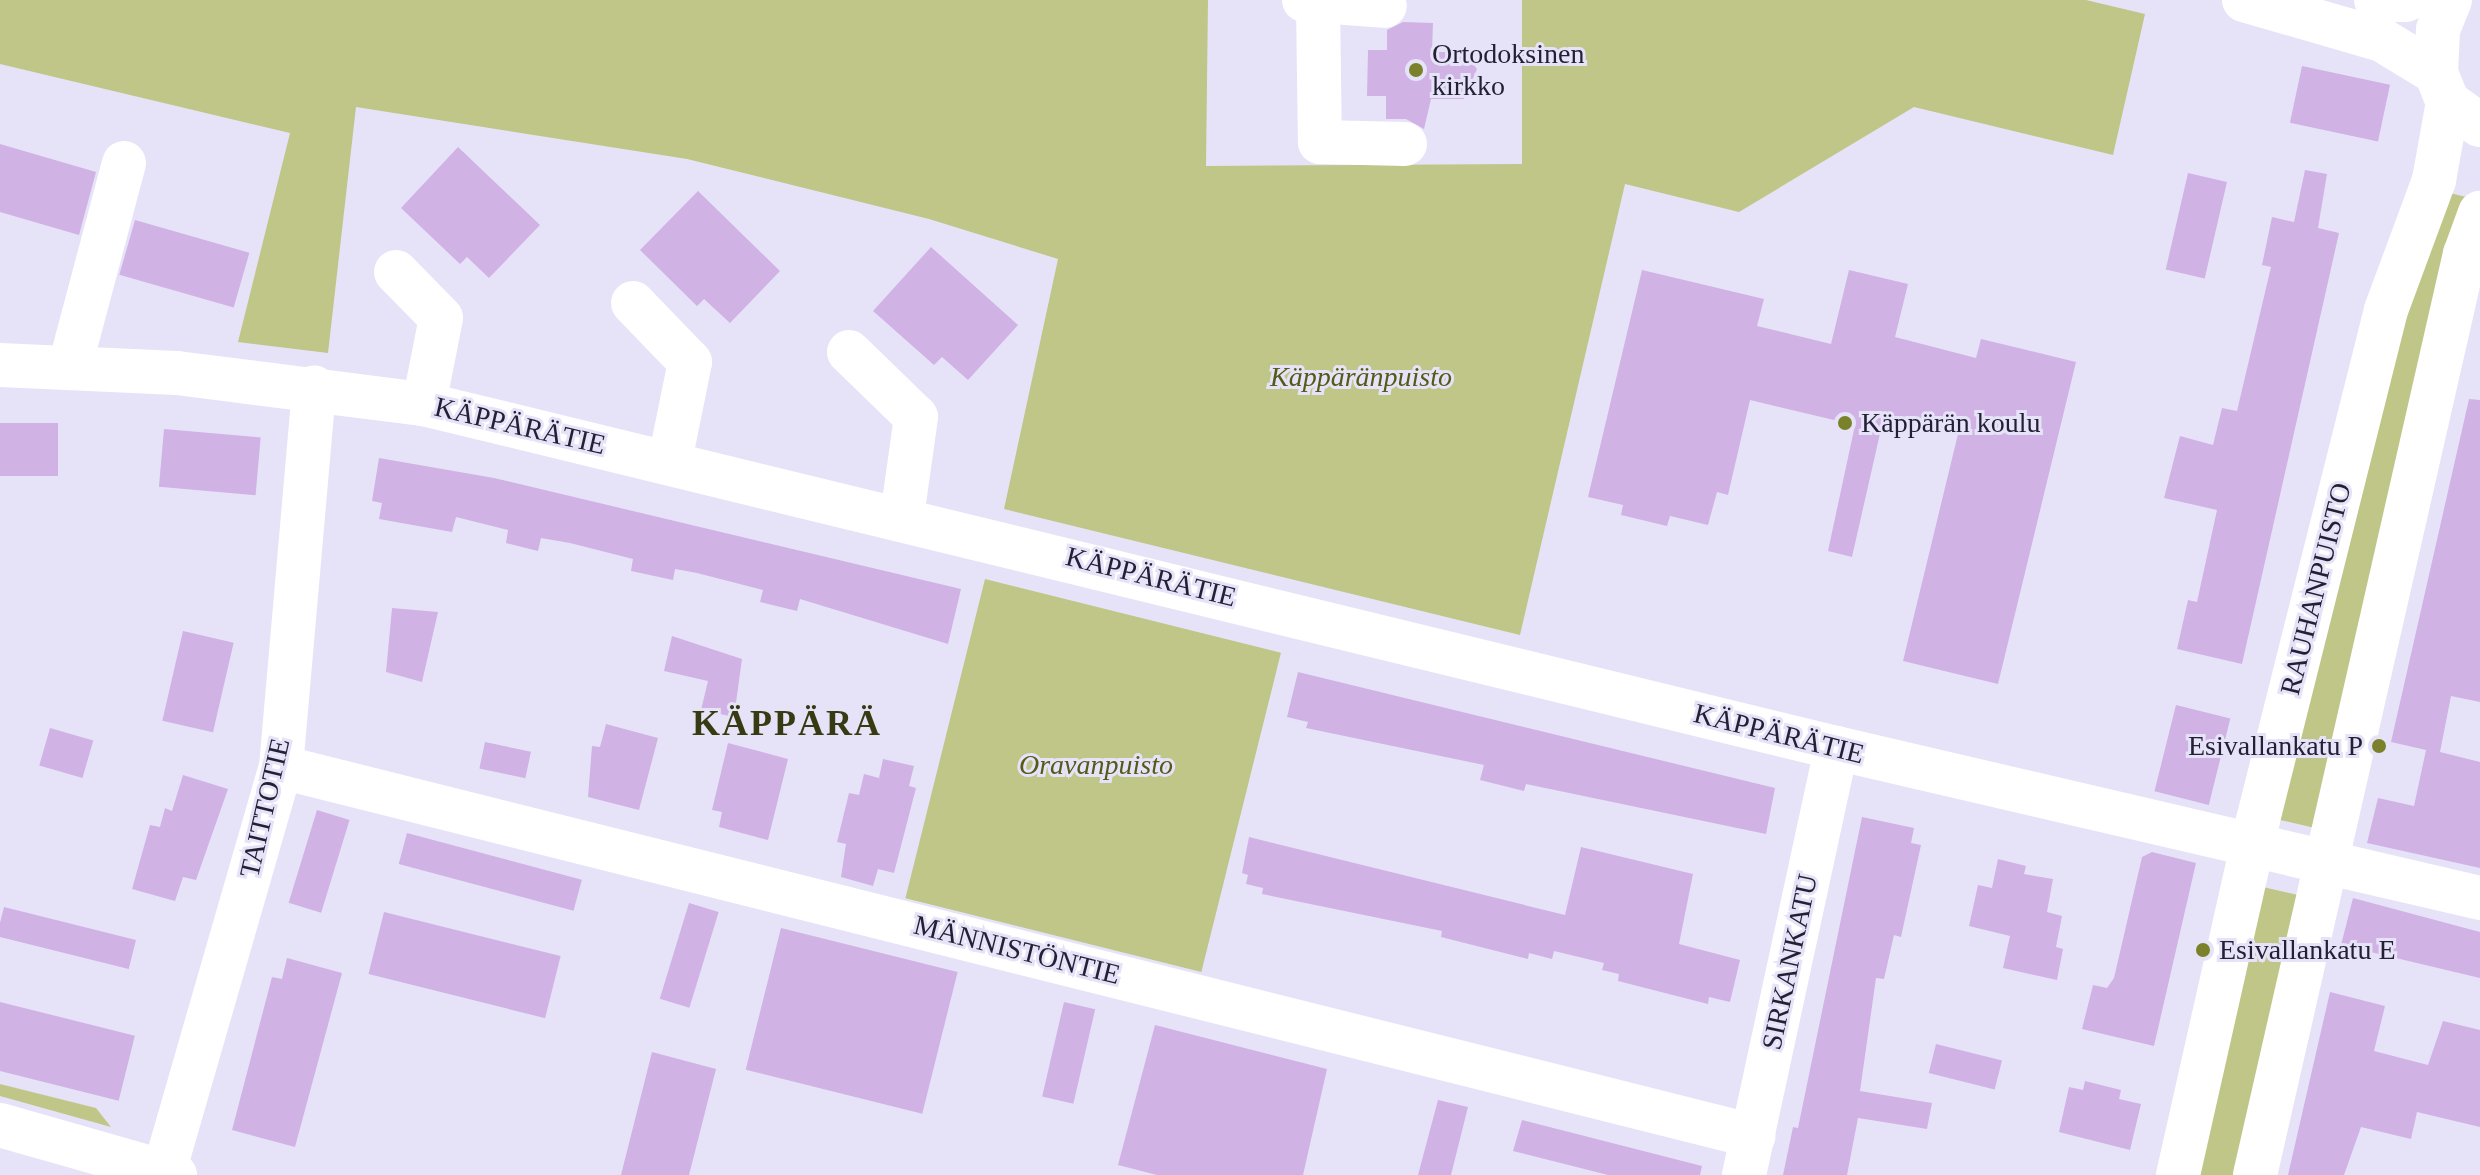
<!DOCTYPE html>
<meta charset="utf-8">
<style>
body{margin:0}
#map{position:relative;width:2480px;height:1175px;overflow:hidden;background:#e6e3f9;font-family:Georgia,serif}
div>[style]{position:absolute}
.green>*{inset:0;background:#c0c687;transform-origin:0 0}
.building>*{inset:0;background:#d1b2e4;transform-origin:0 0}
.minor>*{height:44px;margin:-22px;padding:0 22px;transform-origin:22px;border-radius:22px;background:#fff}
.major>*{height:44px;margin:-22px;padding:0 22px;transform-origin:22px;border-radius:22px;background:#fff}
.dots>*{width:22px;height:22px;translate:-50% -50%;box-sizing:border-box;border:4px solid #e6e3f9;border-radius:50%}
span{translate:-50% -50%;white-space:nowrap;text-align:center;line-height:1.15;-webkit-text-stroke:6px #e6e3f9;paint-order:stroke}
.poi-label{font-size:28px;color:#231f34}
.left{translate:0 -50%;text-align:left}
.right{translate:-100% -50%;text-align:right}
.park-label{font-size:28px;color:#565a17;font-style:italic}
.street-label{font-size:28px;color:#231f34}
.district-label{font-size:36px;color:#383b12;font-weight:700;letter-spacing:2px}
</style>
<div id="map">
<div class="green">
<div style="clip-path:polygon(0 0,1208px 0,1206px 166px,1522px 164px,1522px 0,2086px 0,2145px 14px,2113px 155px,1914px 107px,1739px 212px,1625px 184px,1520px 635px,1004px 509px,1058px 259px,929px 219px,687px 159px,356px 107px,328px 353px,238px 342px,290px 133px,0 64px)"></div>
<div style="clip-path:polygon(2446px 192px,2466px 197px,2315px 828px,2280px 820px,2390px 349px)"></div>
<div style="left:985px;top:579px;width:305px;height:329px;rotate:14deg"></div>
<div style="left:2263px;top:887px;width:37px;height:295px;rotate:13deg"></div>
<div style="clip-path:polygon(0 1084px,96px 1108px,111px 1127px,0 1096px)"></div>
</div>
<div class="building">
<div style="clip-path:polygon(1403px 22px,1433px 23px,1432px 52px,1464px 52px,1477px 69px,1464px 99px,1431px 99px,1424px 129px,1406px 119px,1386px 119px,1386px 96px,1367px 96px,1368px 50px,1387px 50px,1387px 30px)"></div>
<div style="left:2302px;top:66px;width:90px;height:58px;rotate:12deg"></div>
<div style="clip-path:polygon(0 144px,96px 172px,79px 235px,0 212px)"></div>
<div style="clip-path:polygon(458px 147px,540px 225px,489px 278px,467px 257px,460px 264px,401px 208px)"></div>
<div style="clip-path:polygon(2305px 170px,2327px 174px,2318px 228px,2339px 233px,2242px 664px,2177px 649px,2188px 600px,2197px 602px,2217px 510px,2164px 498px,2180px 436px,2213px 445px,2222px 408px,2237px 411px,2271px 267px,2262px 265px,2272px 217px,2294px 222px)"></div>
<div style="left:2188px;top:173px;width:40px;height:99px;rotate:13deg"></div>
<div style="clip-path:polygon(698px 191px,780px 271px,730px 323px,704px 299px,697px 306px,640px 250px)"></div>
<div style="left:135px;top:220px;width:119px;height:57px;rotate:16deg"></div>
<div style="clip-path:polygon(931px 247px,1018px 325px,968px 380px,942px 357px,934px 365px,873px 311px)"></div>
<div style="clip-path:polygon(1642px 270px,1764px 299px,1757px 326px,1831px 344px,1849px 270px,1908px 284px,1895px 337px,1976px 358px,1981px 339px,2076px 362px,1998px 684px,1903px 661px,1958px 434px,1884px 416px,1852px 557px,1828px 551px,1855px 425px,1750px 400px,1728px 495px,1717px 492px,1708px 525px,1670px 516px,1667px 526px,1621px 515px,1623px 505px,1588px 497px)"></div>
<div style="clip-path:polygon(2469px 399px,2480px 400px,2480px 702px,2451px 696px,2440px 752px,2480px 762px,2480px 868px,2367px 843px,2378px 798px,2414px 806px,2426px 750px,2391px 742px)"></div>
<div style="left:0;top:423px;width:58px;height:53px"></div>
<div style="left:164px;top:429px;width:97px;height:58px;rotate:5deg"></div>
<div style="clip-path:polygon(379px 458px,494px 478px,961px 589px,948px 644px,800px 599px,797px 611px,760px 602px,763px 590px,697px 573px,675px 569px,673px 580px,631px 571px,633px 559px,570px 543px,541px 538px,538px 551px,506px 543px,508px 530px,456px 517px,452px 532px,379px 519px,382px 503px,372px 501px)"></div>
<div style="clip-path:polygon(392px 608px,438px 612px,422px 682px,386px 672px)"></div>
<div style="left:183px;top:631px;width:52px;height:92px;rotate:13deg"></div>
<div style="clip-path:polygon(672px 636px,742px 659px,734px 717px,701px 710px,708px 681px,664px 671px)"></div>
<div style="clip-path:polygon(1298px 672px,1775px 788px,1766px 834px,1526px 784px,1524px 791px,1480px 780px,1484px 765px,1306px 728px,1308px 722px,1287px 717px)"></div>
<div style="left:2176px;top:705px;width:56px;height:89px;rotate:14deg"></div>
<div style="clip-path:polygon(606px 724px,658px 738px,639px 810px,588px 797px,592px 746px,600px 747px)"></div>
<div style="left:50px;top:728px;width:45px;height:39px;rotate:16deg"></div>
<div style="left:485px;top:742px;width:47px;height:27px;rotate:12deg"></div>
<div style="clip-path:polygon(728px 743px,788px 759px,768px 840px,719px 827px,722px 812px,712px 810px)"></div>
<div style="clip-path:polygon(883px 759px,914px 766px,909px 786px,916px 788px,894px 873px,878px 869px,873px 886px,841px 877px,846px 844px,837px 842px,849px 793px,859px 795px,864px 774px,879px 778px)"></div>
<div style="clip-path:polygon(183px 775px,228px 789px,196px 880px,183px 877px,175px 901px,132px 889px,150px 825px,160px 827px,165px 808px,172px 811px)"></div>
<div style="left:317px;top:810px;width:34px;height:97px;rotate:17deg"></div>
<div style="clip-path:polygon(1862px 817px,1914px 828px,1911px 843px,1921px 845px,1901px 937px,1894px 935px,1884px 979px,1876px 978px,1860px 1091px,1932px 1103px,1927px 1129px,1858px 1118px,1847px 1175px,1783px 1175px,1793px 1127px,1798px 1128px)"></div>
<div style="left:407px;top:833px;width:181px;height:32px;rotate:15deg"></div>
<div style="clip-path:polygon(1249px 837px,1565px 915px,1581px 847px,1693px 874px,1679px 944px,1740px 960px,1730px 1002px,1709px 997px,1708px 1004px,1618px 981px,1619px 974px,1602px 970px,1604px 963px,1554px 951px,1552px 959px,1529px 953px,1528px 959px,1441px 937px,1442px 931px,1262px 894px,1263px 888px,1246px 884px,1248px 875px,1242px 873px)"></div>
<div style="clip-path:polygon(2152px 852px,2196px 863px,2154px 1046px,2082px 1029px,2093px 985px,2107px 988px,2114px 978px,2142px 857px)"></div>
<div style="clip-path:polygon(1998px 859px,2026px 866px,2024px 874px,2053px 879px,2047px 912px,2062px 916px,2056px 947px,2063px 949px,2057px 980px,2003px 968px,2010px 936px,1969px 926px,1978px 885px,1992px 888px)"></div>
<div style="clip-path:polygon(2353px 898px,2480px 932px,2480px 978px,2341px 945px)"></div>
<div style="left:689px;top:903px;width:31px;height:100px;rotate:17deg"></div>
<div style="left:4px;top:907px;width:136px;height:30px;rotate:14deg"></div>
<div style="left:384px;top:912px;width:182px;height:64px;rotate:14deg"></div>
<div style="left:781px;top:928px;width:182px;height:146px;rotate:14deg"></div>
<div style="clip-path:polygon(287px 958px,342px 973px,295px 1147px,232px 1130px,272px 977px,282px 979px)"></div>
<div style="clip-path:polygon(2330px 992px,2385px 1006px,2374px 1051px,2428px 1065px,2443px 1021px,2480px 1030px,2480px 1127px,2417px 1112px,2411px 1139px,2361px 1127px,2344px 1175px,2288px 1175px)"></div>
<div style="left:0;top:1002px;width:139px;height:67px;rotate:14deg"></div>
<div style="left:1064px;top:1002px;width:32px;height:97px;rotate:13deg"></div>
<div style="clip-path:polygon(1155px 1025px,1327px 1069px,1303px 1175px,1157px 1175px,1118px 1165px)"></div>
<div style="left:1936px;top:1044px;width:68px;height:30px;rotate:14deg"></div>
<div style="clip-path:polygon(652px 1052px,716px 1069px,689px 1175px,621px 1175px)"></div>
<div style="clip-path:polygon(2085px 1081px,2121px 1090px,2119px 1099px,2141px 1104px,2130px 1150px,2059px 1132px,2069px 1087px,2083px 1090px)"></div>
<div style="clip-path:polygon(1438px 1100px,1468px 1107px,1451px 1175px,1418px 1175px)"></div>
<div style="clip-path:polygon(1522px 1120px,1702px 1166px,1700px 1175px,1608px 1175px,1513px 1151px)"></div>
</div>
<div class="minor">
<div style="left:1304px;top:0;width:81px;rotate:4.2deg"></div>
<div style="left:1318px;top:5px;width:137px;rotate:89.2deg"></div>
<div style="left:1320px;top:142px;width:85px;rotate:1.3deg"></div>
<div style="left:396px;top:272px;width:64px;rotate:45.6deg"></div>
<div style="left:441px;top:318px;width:88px;rotate:101.2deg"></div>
<div style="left:633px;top:303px;width:82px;rotate:46deg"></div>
<div style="left:690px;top:362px;width:100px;rotate:101.5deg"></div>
<div style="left:849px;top:352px;width:93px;rotate:44.1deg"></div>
<div style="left:916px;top:417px;width:101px;rotate:98deg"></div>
<div style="left:0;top:365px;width:177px;rotate:2.6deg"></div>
<div style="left:177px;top:373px;width:249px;rotate:7.2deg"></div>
<div style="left:424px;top:404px;width:1453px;rotate:13.69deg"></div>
<div style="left:1836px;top:748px;width:661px;rotate:13.11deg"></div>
<div style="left:70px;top:366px;width:210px;rotate:-75.1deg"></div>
<div style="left:281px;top:767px;width:1518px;rotate:14.07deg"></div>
<div style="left:0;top:1125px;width:182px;rotate:15.9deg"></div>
<div style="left:163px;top:1175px;width:425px;rotate:-73.9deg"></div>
<div style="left:281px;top:767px;width:381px;rotate:-85deg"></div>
<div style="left:1744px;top:1175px;width:437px;rotate:-77.8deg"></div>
</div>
<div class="major">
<div style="left:2244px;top:0;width:144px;rotate:16.2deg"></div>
<div style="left:2382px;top:40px;width:63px;rotate:31.4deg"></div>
<div style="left:2376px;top:0;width:30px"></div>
<div style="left:2450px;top:0;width:31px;rotate:112deg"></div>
<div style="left:2438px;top:29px;width:44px;rotate:92.6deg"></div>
<div style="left:2436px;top:73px;width:31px;rotate:68deg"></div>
<div style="left:2448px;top:102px;width:39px;rotate:36deg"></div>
<div style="left:2178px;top:1175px;width:364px;rotate:-77.3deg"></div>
<div style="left:2258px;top:820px;width:526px;rotate:-75.91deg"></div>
<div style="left:2386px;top:310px;width:139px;rotate:-69.7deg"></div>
<div style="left:2434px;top:180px;width:79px;rotate:-79.8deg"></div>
<div style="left:2255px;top:1175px;width:945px;rotate:-77.16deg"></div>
<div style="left:2465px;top:254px;width:44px;rotate:-69.9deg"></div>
</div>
<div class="dots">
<div style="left:1416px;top:70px;background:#7b802b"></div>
<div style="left:1845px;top:423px;background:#7b802b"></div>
<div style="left:2379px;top:746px;background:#7b802b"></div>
<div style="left:2203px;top:950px;background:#7b802b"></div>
</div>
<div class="poi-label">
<span class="left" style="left:1432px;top:70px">Ortodoksinen<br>kirkko</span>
<span class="left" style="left:1861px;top:423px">Käppärän koulu</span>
<span class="right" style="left:2363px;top:746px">Esivallankatu P</span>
<span class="left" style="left:2219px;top:950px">Esivallankatu E</span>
</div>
<div class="park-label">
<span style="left:1361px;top:377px">Käppäränpuisto</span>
<span style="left:1096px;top:765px">Oravanpuisto</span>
</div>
<div class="street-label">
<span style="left:520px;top:426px;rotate:13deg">KÄPPÄRÄTIE</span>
<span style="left:1151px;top:577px;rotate:14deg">KÄPPÄRÄTIE</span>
<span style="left:2316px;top:589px;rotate:-76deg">RAUHANPUISTO</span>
<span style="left:1779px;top:734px;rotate:14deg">KÄPPÄRÄTIE</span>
<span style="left:265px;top:808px;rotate:-77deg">TAITTOTIE</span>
<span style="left:1017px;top:950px;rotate:14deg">MÄNNISTÖNTIE</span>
<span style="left:1790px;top:962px;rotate:-78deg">SIRKANKATU</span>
</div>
<div class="district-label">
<span style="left:787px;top:724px">KÄPPÄRÄ</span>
</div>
</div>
